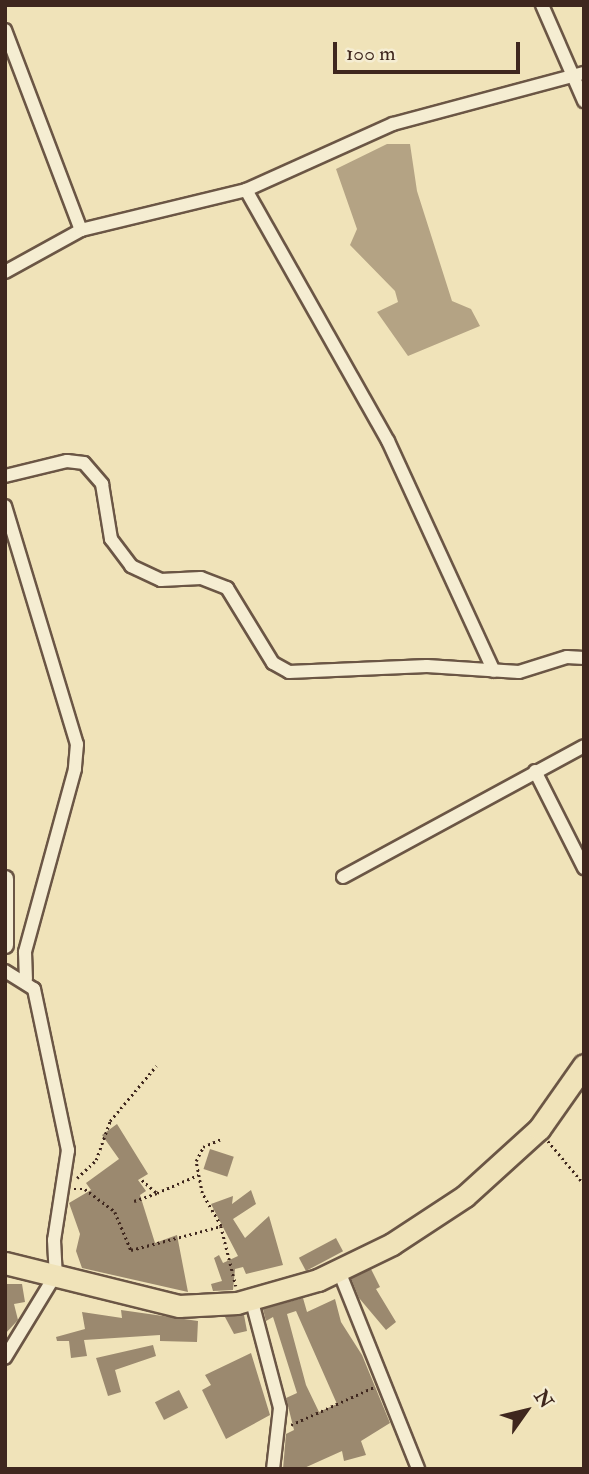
<!DOCTYPE html>
<style>
body{margin:0}
#map{position:relative;width:589px;height:1474px;overflow:hidden;background:#f0e3b9;font-family:"IM FELL Double Pica",serif}
div>[style]{position:absolute}
.water>*{inset:0;background:#b4a384}
.building>*{inset:0;background:#9b896f;transform-origin:0 0}
.path>*{height:2.5px;margin-top:-1.25px;transform-origin:0;background:repeating-linear-gradient(90deg,#3f271e 0 2px,transparent 0 5.5px)}
.roads{filter:drop-shadow(2px 0 #6b5645) drop-shadow(-2px 0 #6b5645) drop-shadow(0 2px #6b5645) drop-shadow(0 -2px #6b5645)}
.minor>*{height:12px;margin:-6px;padding:0 6px;transform-origin:6px;border-radius:6px;background:#f5edd2}
.tertiary>*{height:16px;margin:-8px;padding:0 8px;transform-origin:8px;border-radius:8px;background:#f5edd2}
.primary>*{height:21px;margin:-10.5px;padding:0 10.5px;transform-origin:10.5px;border-radius:10.5px;background:#f0e3b9}
span{translate:-50% -50%;white-space:nowrap;text-align:center;line-height:1.15;-webkit-text-stroke:5px #f5edd2;paint-order:stroke}
.frame{position:absolute;inset:0;border:7px solid #3f271e;pointer-events:none}
.north{position:absolute;left:491px;top:1376px;width:70px;height:70px;-webkit-text-stroke:5px #f5edd2;paint-order:stroke;rotate:56deg;font-size:19px;font-weight:700;line-height:28px;text-align:center;color:#3f271e}
.north::after{content:'';display:block;margin:auto;width:24px;height:32px;background:#3f271e;clip-path:polygon(50% 0,100% 100%,50% 72%,0 100%)}
.scale{position:absolute;left:333px;top:42px;width:187px;height:32px;box-sizing:border-box;border:4px solid #3f271e;border-top:0;padding-left:9px;font-size:21px;line-height:24px;white-space:nowrap;color:#3f271e;-webkit-text-stroke:5px #f5edd2;paint-order:stroke}
</style>
<div id="map">
<div class="water">
<div style="clip-path:polygon(387px 144px,410px 144px,417px 191px,452px 301px,471px 309px,480px 326px,408px 356px,377px 312px,398px 302px,395px 291px,350px 245px,357px 229px,336px 169px)"></div>
</div>
<div class="building">
<div style="clip-path:polygon(117px 1124px,148px 1174px,138px 1180px,146px 1191px,140px 1195px,155px 1243px,177px 1235px,188px 1292px,82px 1268px,76px 1251px,80px 1234px,69px 1203px,91px 1190px,86px 1183px,119px 1159px,102px 1135px)"></div>
<div style="left:210px;top:1149px;width:25px;height:21px;rotate:18deg"></div>
<div style="clip-path:polygon(251px 1190px,256px 1204px,233px 1219px,245px 1238px,269px 1216px,283px 1265px,246px 1274px,243px 1267px,235px 1269px,233px 1290px,213px 1291px,211px 1284px,222px 1281px,214px 1258px,219px 1255px,223px 1263px,238px 1256px,211px 1204px,233px 1196px,232px 1204px)"></div>
<div style="left:336px;top:1238px;width:15px;height:42px;rotate:62deg"></div>
<div style="clip-path:polygon(371px 1269px,380px 1287px,376px 1289px,396px 1322px,386px 1330px,359px 1298px,351px 1278px)"></div>
<div style="clip-path:polygon(5px 1284px,22px 1284px,25px 1302px,14px 1304px,18px 1320px,5px 1334px)"></div>
<div style="clip-path:polygon(evenodd,303px 1298px,307px 1312px,335px 1299px,341px 1322px,362px 1355px,390px 1423px,361px 1441px,366px 1455px,344px 1461px,342px 1451px,302px 1469px,283px 1469px,286px 1434px,294px 1430px,286px 1398px,297px 1393px,273px 1317px,266px 1321px,263px 1309px,303px 1298px,296px 1311px,337px 1404px,319px 1412px,306px 1385px,287px 1314px,296px 1311px)"></div>
<div style="clip-path:polygon(121px 1310px,198px 1321px,197px 1342px,160px 1341px,160px 1335px,84px 1340px,87px 1356px,71px 1358px,69px 1341px,57px 1341px,56px 1337px,85px 1329px,82px 1312px,122px 1318px)"></div>
<div style="clip-path:polygon(244px 1315px,247px 1331px,234px 1334px,225px 1317px)"></div>
<div style="clip-path:polygon(153px 1345px,156px 1356px,115px 1370px,121px 1392px,108px 1396px,96px 1358px)"></div>
<div style="clip-path:polygon(251px 1353px,270px 1415px,226px 1439px,202px 1390px,211px 1385px,205px 1375px)"></div>
<div style="left:179px;top:1390px;width:20px;height:27px;rotate:63deg"></div>
</div>
<div class="path">
<div style="left:548px;top:1141px;width:56px;rotate:50.1deg"></div>
<div style="left:77px;top:1178px;width:26px;rotate:-43deg"></div>
<div style="left:96px;top:1160px;width:41px;rotate:-70.3deg"></div>
<div style="left:110px;top:1121px;width:72px;rotate:-50.1deg"></div>
<div style="left:142px;top:1180px;width:20px;rotate:41deg"></div>
<div style="left:157px;top:1193px;width:45px;rotate:-23.7deg"></div>
<div style="left:74px;top:1189px;width:11px"></div>
<div style="left:85px;top:1189px;width:38px;rotate:37deg"></div>
<div style="left:115px;top:1212px;width:41px;rotate:67.2deg"></div>
<div style="left:131px;top:1250px;width:93px;rotate:-14.9deg"></div>
<div style="left:221px;top:1226px;width:62px;rotate:76deg"></div>
<div style="left:134px;top:1201px;width:24px;rotate:-19deg"></div>
<div style="left:221px;top:1226px;width:38px;rotate:-120deg"></div>
<div style="left:202px;top:1193px;width:33px;rotate:-101deg"></div>
<div style="left:196px;top:1161px;width:16px;rotate:-63deg"></div>
<div style="left:203px;top:1147px;width:20px;rotate:-24deg"></div>
<div style="left:291px;top:1425px;width:91px;rotate:-24.6deg"></div>
</div>
<div class="roads">
<div class="minor">
<div style="left:542px;top:5px;width:105px;rotate:66.4deg"></div>
<div style="left:5px;top:30px;width:214px;rotate:69.2deg"></div>
<div style="left:246px;top:190px;width:288px;rotate:60.5deg"></div>
<div style="left:388px;top:441px;width:253px;rotate:65.3deg"></div>
<div style="left:5px;top:272px;width:87px;rotate:-28.9deg"></div>
<div style="left:81px;top:230px;width:170px;rotate:-13.6deg"></div>
<div style="left:246px;top:190px;width:161px;rotate:-24.2deg"></div>
<div style="left:393px;top:124px;width:198px;rotate:-15deg"></div>
<div style="left:5px;top:476px;width:64px;rotate:-13.6deg"></div>
<div style="left:67px;top:461px;width:17px;rotate:7deg"></div>
<div style="left:84px;top:463px;width:28px;rotate:49deg"></div>
<div style="left:102px;top:484px;width:56px;rotate:80.7deg"></div>
<div style="left:111px;top:539px;width:34px;rotate:53deg"></div>
<div style="left:131px;top:566px;width:33px;rotate:25deg"></div>
<div style="left:161px;top:580px;width:40px;rotate:-2.9deg"></div>
<div style="left:201px;top:578px;width:28px;rotate:21deg"></div>
<div style="left:227px;top:588px;width:88px;rotate:58.5deg"></div>
<div style="left:273px;top:663px;width:18px;rotate:29deg"></div>
<div style="left:289px;top:672px;width:138px;rotate:-2.5deg"></div>
<div style="left:427px;top:666px;width:92px;rotate:3.7deg"></div>
<div style="left:519px;top:672px;width:50px;rotate:-17.4deg"></div>
<div style="left:567px;top:657px;width:17px;rotate:3deg"></div>
<div style="left:5px;top:506px;width:249px;rotate:73.2deg"></div>
<div style="left:77px;top:744px;width:25px;rotate:95deg"></div>
<div style="left:75px;top:769px;width:190px;rotate:105.3deg"></div>
<div style="left:25px;top:952px;width:27px;rotate:88deg"></div>
<div style="left:535px;top:771px;width:109px;rotate:63.2deg"></div>
<div style="left:343px;top:877px;width:274px;rotate:-28.5deg"></div>
<div style="left:5px;top:971px;width:34px;rotate:32deg"></div>
<div style="left:34px;top:989px;width:165px;rotate:78.1deg"></div>
<div style="left:68px;top:1150px;width:91px;rotate:98.8deg"></div>
<div style="left:54px;top:1240px;width:34px;rotate:87deg"></div>
<div style="left:56px;top:1274px;width:98px;rotate:121.3deg"></div>
<div style="left:339px;top:1271px;width:213px;rotate:68.2deg"></div>
<div style="left:251px;top:1298px;width:114px;rotate:75.2deg"></div>
<div style="left:280px;top:1408px;width:61px;rotate:96.5deg"></div>
</div>
<div class="tertiary">
<div style="left:5px;top:879px;width:66px;rotate:90deg"></div>
</div>
<div class="primary">
<div style="left:5px;top:1263px;width:179px;rotate:13.9deg"></div>
<div style="left:179px;top:1306px;width:58px;rotate:-3deg"></div>
<div style="left:237px;top:1303px;width:84px;rotate:-15.9deg"></div>
<div style="left:318px;top:1280px;width:82px;rotate:-25.9deg"></div>
<div style="left:392px;top:1244px;width:87px;rotate:-33.3deg"></div>
<div style="left:465px;top:1196px;width:100px;rotate:-42.2deg"></div>
<div style="left:539px;top:1129px;width:78px;rotate:-54.9deg"></div>
</div>
</div>
<div class="frame"></div>
<div class="north">N</div>
<div class="scale">100 m</div>
</div>
